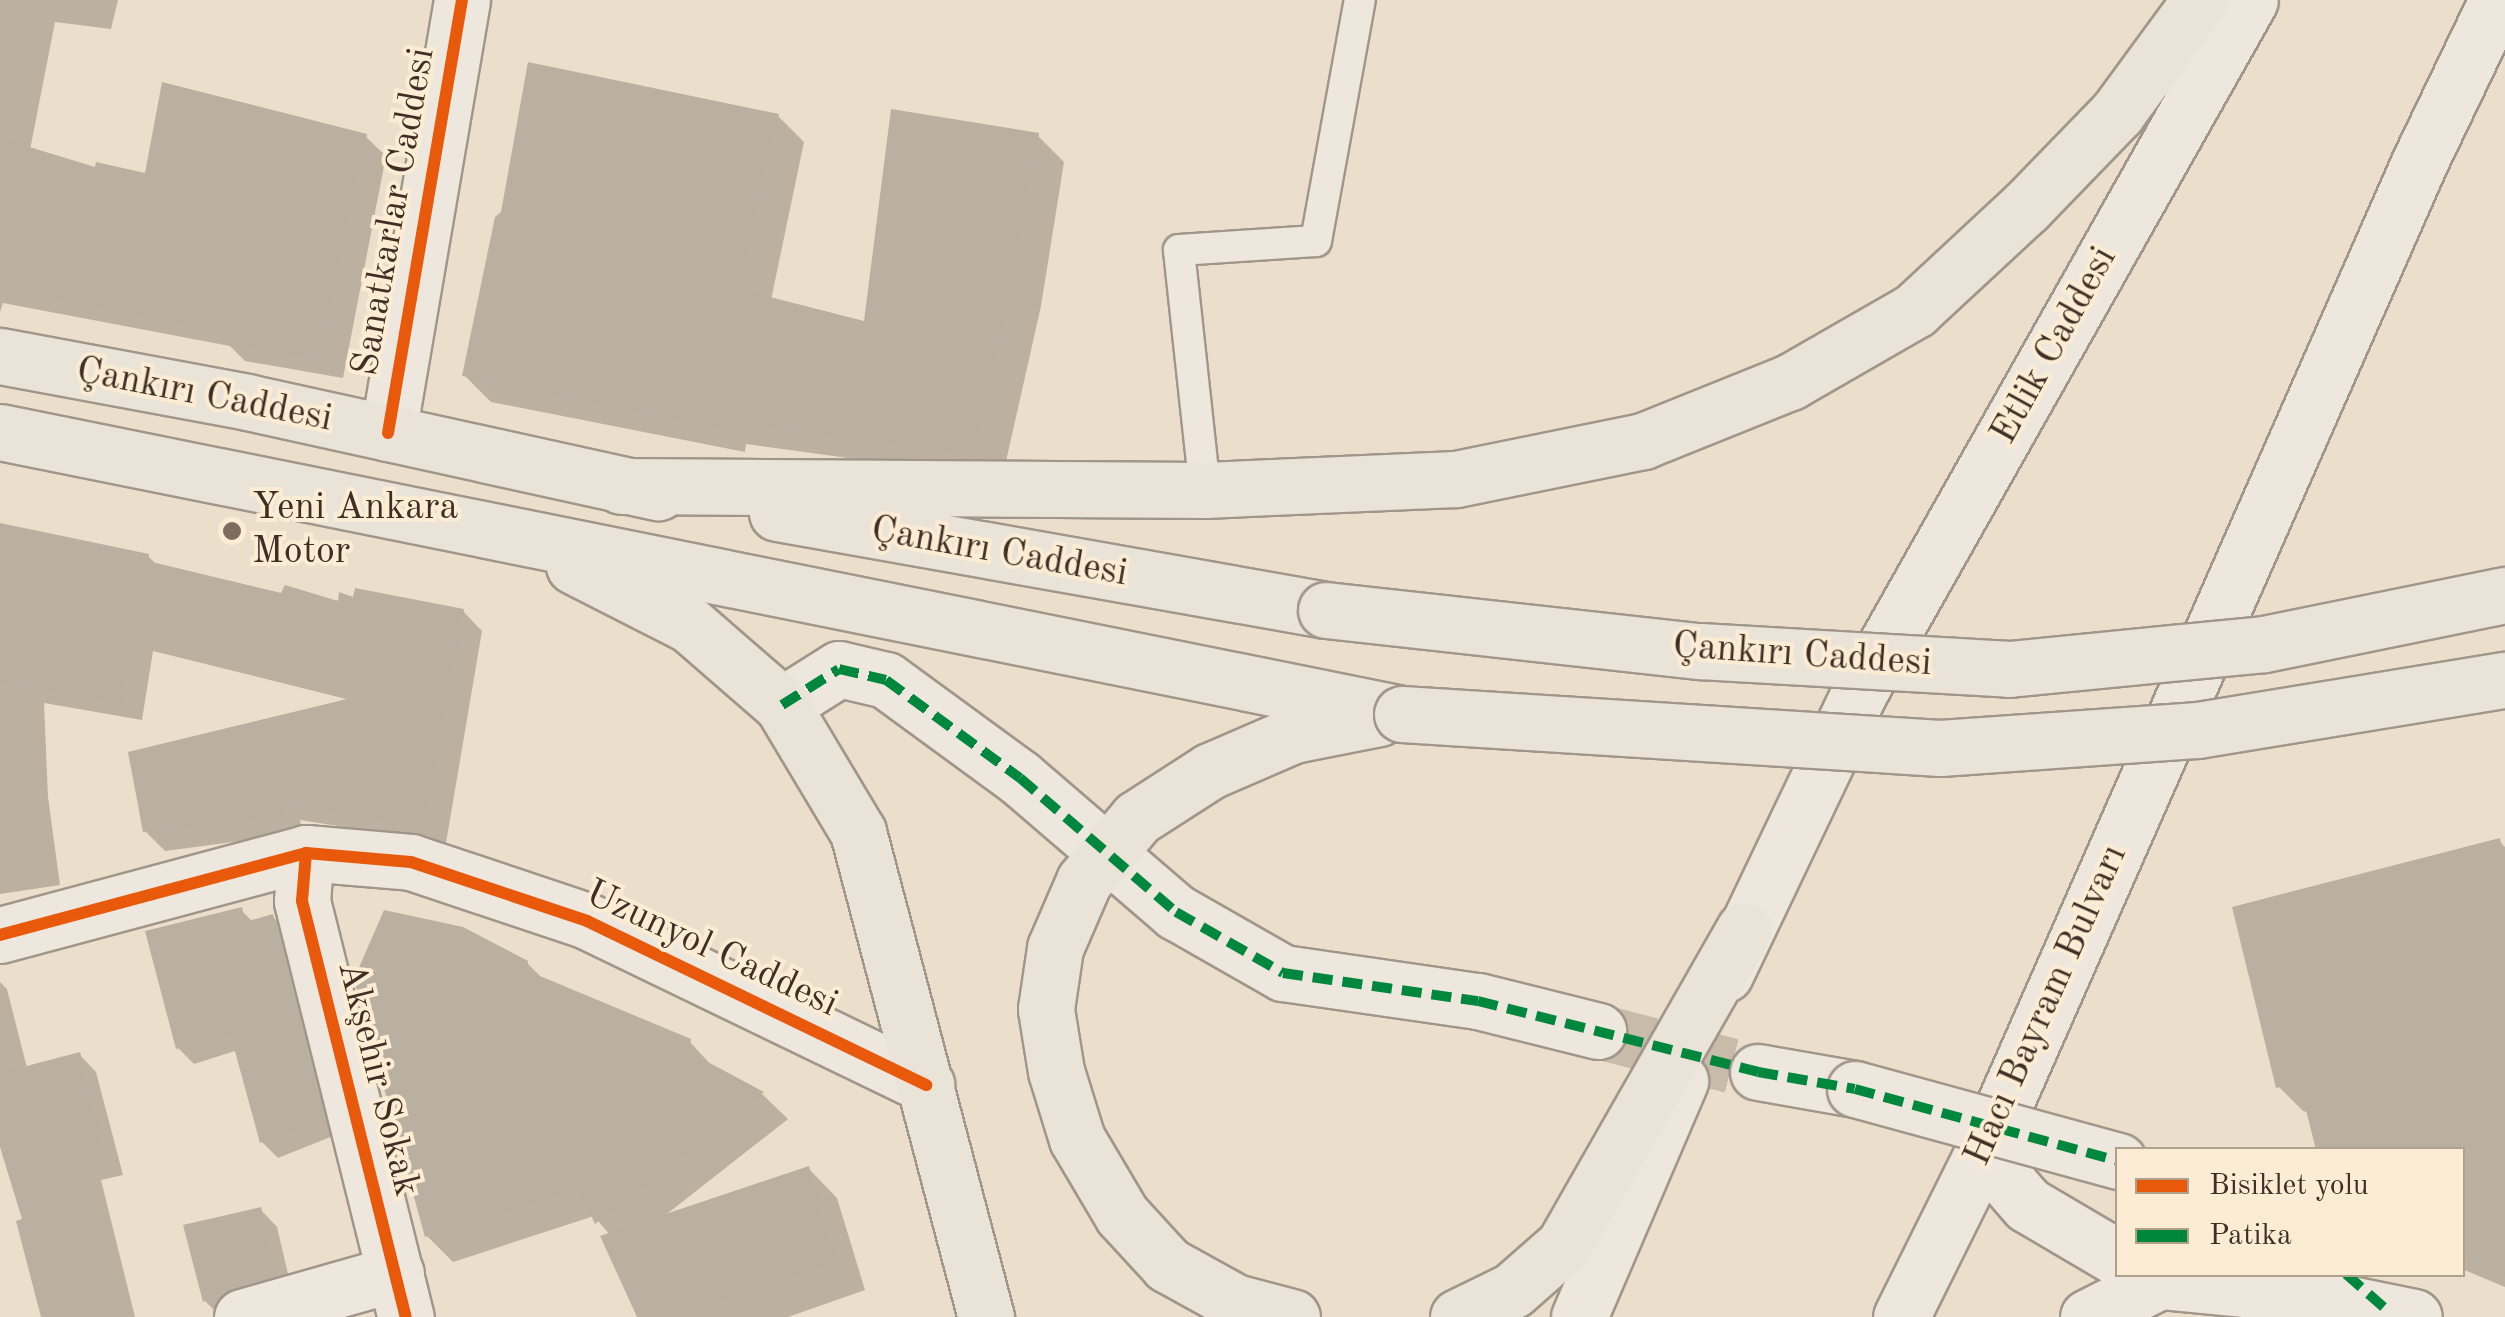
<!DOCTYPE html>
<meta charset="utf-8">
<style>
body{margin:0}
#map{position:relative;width:2505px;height:1317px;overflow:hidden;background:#ebdeca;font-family:"Old Standard TT",serif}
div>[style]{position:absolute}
.shadow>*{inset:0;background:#0003}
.building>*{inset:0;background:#bab0a2}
.street-tunnel>*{height:55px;margin-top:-27.5px;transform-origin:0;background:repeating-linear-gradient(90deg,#c9bba9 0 55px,transparent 0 83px)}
.roads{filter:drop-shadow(2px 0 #a0968a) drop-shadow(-2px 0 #a0968a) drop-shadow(0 2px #a0968a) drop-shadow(0 -2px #a0968a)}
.lane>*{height:30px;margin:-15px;padding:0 15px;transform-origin:15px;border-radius:15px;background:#eee7dd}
.street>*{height:55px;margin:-27.5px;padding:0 27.5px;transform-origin:27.5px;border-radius:27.5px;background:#eee7dd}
.secondary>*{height:55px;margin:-27.5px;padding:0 27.5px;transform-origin:27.5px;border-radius:27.5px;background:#eee7dd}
.primary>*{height:55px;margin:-27.5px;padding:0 27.5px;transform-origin:27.5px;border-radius:27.5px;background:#eae3d8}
.bridges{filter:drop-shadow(2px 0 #a0968a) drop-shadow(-2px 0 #a0968a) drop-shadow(0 2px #a0968a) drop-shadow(0 -2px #a0968a)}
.street-bridge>*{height:55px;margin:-27.5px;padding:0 27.5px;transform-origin:27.5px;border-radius:27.5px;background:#eee7dd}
.primary-bridge>*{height:55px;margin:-27.5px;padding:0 27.5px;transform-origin:27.5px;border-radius:27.5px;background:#eae3d8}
.quiet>*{height:10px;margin-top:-5px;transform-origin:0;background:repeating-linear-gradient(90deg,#00873e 0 20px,transparent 0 30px)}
.cycleway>*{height:12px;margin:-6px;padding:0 6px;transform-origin:6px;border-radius:6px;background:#e8590c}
.dots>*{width:28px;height:28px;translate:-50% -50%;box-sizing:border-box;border:5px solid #fbecd3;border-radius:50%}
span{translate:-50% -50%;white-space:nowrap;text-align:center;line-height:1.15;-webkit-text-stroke:8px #fbecd3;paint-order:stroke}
.street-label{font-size:38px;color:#3f2e25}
.poi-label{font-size:38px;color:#3f2e25}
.left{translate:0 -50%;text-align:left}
.legend{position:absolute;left:2115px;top:1147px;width:350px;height:130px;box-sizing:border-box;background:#fbecd3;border:2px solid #b0a08d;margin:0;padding:12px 18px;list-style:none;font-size:30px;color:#3f2e25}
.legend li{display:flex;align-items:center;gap:20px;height:50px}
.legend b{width:50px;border:2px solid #b0a08d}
</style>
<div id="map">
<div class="shadow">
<div style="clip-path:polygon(0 0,118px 0,111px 29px,55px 22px,30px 150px,97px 170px,147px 177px,365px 136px,386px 156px,343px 378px,245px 361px,230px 346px,3px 303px,0 312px)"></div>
<div style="clip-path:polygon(778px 116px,804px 142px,771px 300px,866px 324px,1038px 136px,1064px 162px,1041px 306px,1002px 479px,746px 444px,745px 452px,491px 402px,465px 376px)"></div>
<div style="clip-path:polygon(0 528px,148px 556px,157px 565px,282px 596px,463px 611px,482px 631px,446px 843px,300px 820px,302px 833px,165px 851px,145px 831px,350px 700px,153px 651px,142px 720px,44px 703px,48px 797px,60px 885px,0 894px)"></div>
<div style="clip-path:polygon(2499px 841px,2505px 847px,2505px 1287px,2462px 1269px,2462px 1150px,2303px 1111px,2278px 1086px)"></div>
<div style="clip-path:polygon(241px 910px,253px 922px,272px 916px,288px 932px,338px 1134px,278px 1158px,262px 1142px,238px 1050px,194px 1064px,178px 1048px)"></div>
<div style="clip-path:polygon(527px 963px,544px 980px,689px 1041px,715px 1069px,762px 1094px,788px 1119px,663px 1217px,808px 1168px,837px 1198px,865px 1290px,788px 1317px,640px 1317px,610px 1235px,594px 1216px,453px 1262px,427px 1236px)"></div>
<div style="clip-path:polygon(0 982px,7px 989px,27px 1068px,79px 1054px,96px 1072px,123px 1175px,101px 1180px,135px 1317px,44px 1317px,25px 1221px,0 1138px)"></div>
<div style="clip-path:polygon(260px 1209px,277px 1227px,292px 1291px,221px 1317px,205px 1301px,186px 1227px)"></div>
</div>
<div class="building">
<div style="clip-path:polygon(528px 62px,779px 114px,742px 290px,864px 321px,891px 109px,1039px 133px,1016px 278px,976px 454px,721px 419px,719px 427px,462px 376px,495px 217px,501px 212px)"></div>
<div style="clip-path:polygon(162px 82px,367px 134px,323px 359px,222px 341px,223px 330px,0 287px,0 138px,95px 167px,96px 162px,145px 173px)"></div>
<div style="clip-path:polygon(0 523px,149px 554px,148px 561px,281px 593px,285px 585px,338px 601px,339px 592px,353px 597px,355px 588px,464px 609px,427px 825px,282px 803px,284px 814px,143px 832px,128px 752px,372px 693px,134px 634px,123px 702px,0 681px)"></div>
<div style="clip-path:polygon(2500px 838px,2505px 860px,2505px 1274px,2462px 1256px,2462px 1150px,2316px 1150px,2299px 1082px,2276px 1088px,2232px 907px)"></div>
<div style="clip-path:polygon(242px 907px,245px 922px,273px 914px,324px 1118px,260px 1143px,230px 1033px,176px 1049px,145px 931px)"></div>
<div style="clip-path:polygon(384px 910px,463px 927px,528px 961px,528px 971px,691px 1039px,689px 1052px,764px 1092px,595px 1224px,578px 1187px,425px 1237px,354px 979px)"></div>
<div style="clip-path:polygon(80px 1052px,107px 1158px,85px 1163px,123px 1317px,41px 1317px,16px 1221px,22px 1219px,0 1147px,0 1073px)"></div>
<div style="clip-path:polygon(809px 1166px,837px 1260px,744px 1293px,658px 1317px,637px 1317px,600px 1236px)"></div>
<div style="clip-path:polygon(261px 1207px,277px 1275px,233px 1287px,203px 1302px,183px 1225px)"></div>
</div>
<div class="street-tunnel">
<div style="left:1598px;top:1031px;width:165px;rotate:14.4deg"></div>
</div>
<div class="roads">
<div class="lane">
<div style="left:1205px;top:490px;width:241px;rotate:-96.2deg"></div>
<div style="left:1179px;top:250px;width:137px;rotate:-3.8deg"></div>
<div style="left:1316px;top:241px;width:245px;rotate:-79.7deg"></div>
</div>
<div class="street">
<div style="left:388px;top:433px;width:439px;rotate:-80.3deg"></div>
<div style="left:782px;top:705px;width:67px;rotate:-32.3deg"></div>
<div style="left:839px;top:669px;width:48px;rotate:13.2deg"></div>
<div style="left:886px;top:680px;width:166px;rotate:36.2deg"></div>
<div style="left:1020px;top:778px;width:206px;rotate:40.7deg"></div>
<div style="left:1176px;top:912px;width:123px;rotate:29.7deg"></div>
<div style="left:1283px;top:973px;width:197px;rotate:8.2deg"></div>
<div style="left:1478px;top:1001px;width:124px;rotate:14deg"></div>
<div style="left:306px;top:853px;width:48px;rotate:94.8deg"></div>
<div style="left:302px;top:901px;width:429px;rotate:76deg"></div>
<div style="left:0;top:935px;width:317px;rotate:-15deg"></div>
<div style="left:306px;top:853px;width:105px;rotate:4.9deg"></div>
<div style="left:411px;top:862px;width:186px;rotate:18.5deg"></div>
<div style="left:587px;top:921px;width:377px;rotate:25.8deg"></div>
<div style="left:1758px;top:1072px;width:98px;rotate:9.9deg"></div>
<div style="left:242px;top:1317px;width:160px;rotate:-15.9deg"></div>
</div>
<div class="secondary">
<div style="left:1725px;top:974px;width:314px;rotate:-64.5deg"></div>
<div style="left:1860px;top:691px;width:793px;rotate:-60.56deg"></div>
<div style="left:1987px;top:1144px;width:41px;rotate:62.2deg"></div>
<div style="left:2006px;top:1180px;width:33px;rotate:49deg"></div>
<div style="left:2028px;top:1205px;width:104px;rotate:30.5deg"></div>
<div style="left:2148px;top:1274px;width:14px;rotate:30deg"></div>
<div style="left:2160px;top:1281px;width:147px;rotate:5.5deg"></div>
<div style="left:2306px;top:1295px;width:110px;rotate:11.5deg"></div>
<div style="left:1579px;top:1317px;width:257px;rotate:-66.8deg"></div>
<div style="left:1901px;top:1317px;width:193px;rotate:-63.6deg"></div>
<div style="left:1987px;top:1144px;width:1072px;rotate:-66.23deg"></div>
<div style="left:2419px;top:163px;width:181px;rotate:-64.4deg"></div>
<div style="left:2088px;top:1317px;width:80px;rotate:-26.6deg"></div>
</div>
<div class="primary">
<div style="left:0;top:356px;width:251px;rotate:10.5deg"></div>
<div style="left:247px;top:402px;width:421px;rotate:12.4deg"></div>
<div style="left:0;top:432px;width:1430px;rotate:11.37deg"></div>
<div style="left:621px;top:486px;width:584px;rotate:0.39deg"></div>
<div style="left:1205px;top:490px;width:251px;rotate:-2.5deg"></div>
<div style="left:1456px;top:479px;width:191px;rotate:-11.5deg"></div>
<div style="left:1643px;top:441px;width:158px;rotate:-21.9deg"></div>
<div style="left:1790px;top:382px;width:144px;rotate:-29.9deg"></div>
<div style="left:1915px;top:310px;width:151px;rotate:-42.9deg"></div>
<div style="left:2026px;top:207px;width:131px;rotate:-45.9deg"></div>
<div style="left:2117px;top:113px;width:140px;rotate:-53.7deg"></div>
<div style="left:777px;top:513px;width:558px;rotate:10.02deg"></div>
<div style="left:574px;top:566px;width:130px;rotate:27deg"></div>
<div style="left:690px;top:625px;width:122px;rotate:41deg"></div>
<div style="left:782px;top:705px;width:148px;rotate:59.1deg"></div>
<div style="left:858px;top:832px;width:502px;rotate:75.22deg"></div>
<div style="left:1292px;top:1317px;width:59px;rotate:-165.3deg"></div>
<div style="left:1235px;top:1302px;width:77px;rotate:-151.1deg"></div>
<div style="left:1168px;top:1265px;width:68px;rotate:-132.6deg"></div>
<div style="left:1122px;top:1215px;width:88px;rotate:-120.6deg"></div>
<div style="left:1077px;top:1139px;width:71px;rotate:-107.2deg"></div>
<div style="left:1056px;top:1071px;width:63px;rotate:-99.2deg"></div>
<div style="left:1046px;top:1009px;width:62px;rotate:-81.6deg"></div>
<div style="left:1055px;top:948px;width:73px;rotate:-66.6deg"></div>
<div style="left:1084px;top:881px;width:82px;rotate:-49.9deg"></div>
<div style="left:1137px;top:818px;width:87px;rotate:-32.8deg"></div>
<div style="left:1210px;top:771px;width:90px;rotate:-23.4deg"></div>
<div style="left:1293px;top:735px;width:88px;rotate:-11.2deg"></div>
<div style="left:1458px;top:1317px;width:61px;rotate:-26.1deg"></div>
<div style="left:1513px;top:1290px;width:68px;rotate:-41.4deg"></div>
<div style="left:1564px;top:1245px;width:363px;rotate:-60.3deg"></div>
</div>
</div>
<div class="bridges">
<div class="street-bridge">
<div style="left:1855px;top:1089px;width:273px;rotate:15.3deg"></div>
</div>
<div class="primary-bridge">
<div style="left:1326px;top:610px;width:376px;rotate:6.3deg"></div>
<div style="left:1700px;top:651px;width:310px;rotate:3.3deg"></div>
<div style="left:2009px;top:669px;width:256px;rotate:-5.6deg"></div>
<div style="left:2264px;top:644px;width:246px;rotate:-11.5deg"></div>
<div style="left:1402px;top:714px;width:539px;rotate:3.62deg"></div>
<div style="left:1940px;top:748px;width:259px;rotate:-4deg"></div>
<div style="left:2198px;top:730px;width:311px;rotate:-9.3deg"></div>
</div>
</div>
<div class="quiet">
<div style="left:782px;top:705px;width:67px;rotate:-32.3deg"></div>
<div style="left:839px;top:669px;width:48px;rotate:13.2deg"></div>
<div style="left:886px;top:680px;width:166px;rotate:36.2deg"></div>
<div style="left:1020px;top:778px;width:206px;rotate:40.7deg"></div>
<div style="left:1176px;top:912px;width:123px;rotate:29.7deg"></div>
<div style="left:1283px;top:973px;width:197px;rotate:8.2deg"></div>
<div style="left:1478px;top:1001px;width:289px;rotate:14.2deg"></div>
<div style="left:1758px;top:1072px;width:98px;rotate:9.9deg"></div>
<div style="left:1855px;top:1089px;width:273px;rotate:15.3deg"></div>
<div style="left:2346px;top:1274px;width:56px;rotate:41.4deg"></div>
</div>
<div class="cycleway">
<div style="left:388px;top:433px;width:439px;rotate:-80.3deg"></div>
<div style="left:306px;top:853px;width:48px;rotate:94.8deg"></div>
<div style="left:302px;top:901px;width:429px;rotate:76deg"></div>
<div style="left:0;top:935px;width:317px;rotate:-15deg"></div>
<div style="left:306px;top:853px;width:105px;rotate:4.9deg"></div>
<div style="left:411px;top:862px;width:186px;rotate:18.5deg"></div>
<div style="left:587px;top:921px;width:377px;rotate:25.8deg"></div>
</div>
<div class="dots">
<div style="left:232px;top:531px;background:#7b6c5f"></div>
</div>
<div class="street-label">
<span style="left:395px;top:212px;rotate:-80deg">Sanatkarlar Caddesi</span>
<span style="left:2055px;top:346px;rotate:-61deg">Etlik Caddesi</span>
<span style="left:204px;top:396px;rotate:11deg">Çankırı Caddesi</span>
<span style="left:999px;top:553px;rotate:10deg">Çankırı Caddesi</span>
<span style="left:1802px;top:656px;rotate:4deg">Çankırı Caddesi</span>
<span style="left:711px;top:950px;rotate:25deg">Uzunyol Caddesi</span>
<span style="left:2047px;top:1006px;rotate:-66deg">Hacı Bayram Bulvarı</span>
<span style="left:377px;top:1079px;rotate:76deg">Akşehir Sokak</span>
</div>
<div class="poi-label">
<span class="left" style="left:252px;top:531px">Yeni Ankara<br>Motor</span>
</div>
<ul class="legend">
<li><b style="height:12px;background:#e8590c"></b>Bisiklet yolu</li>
<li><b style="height:12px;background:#00873e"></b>Patika</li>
</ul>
</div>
